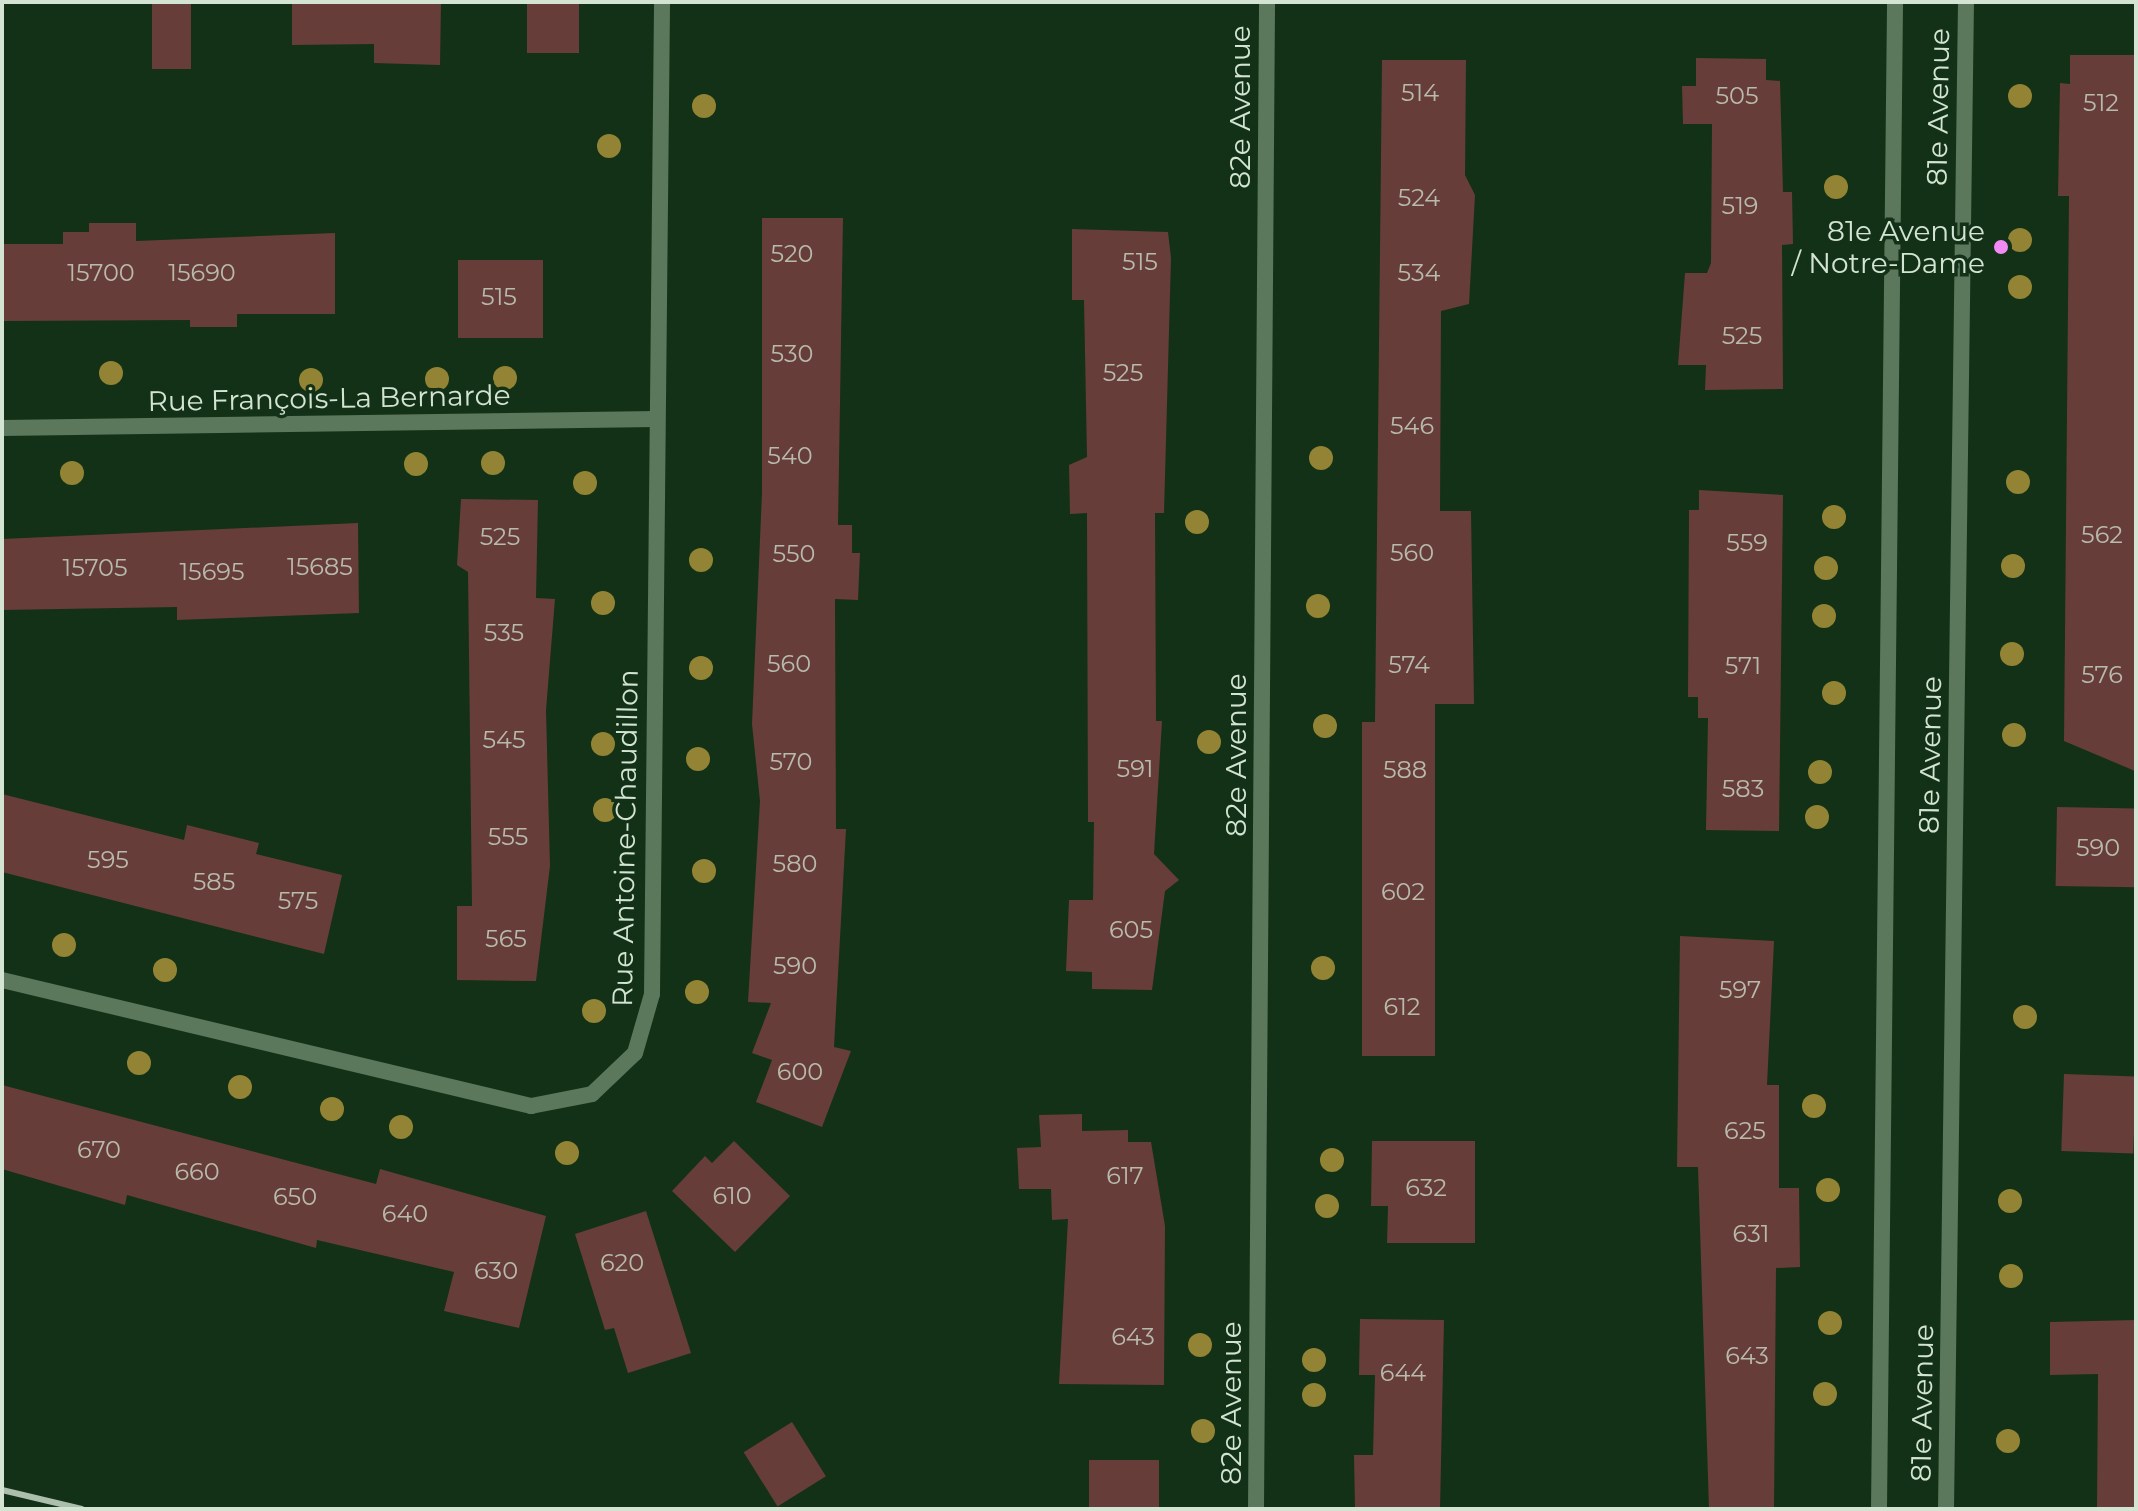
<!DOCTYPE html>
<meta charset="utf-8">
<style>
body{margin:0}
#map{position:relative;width:2138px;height:1511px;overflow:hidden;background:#133116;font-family:Montserrat,sans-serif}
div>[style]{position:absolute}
.building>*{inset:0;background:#673d39;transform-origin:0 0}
.street>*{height:16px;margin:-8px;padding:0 8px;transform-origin:8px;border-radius:8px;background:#5b775c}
.rail>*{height:6px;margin:-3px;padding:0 3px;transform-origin:3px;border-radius:3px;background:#abbfac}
.trees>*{width:24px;height:24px;margin:-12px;border-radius:50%;background:#928434}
.dots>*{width:22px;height:22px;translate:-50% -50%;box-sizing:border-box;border:4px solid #133116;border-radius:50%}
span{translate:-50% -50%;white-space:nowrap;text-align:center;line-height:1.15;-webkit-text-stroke:7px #133116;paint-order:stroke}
.number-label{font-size:24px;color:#b8baac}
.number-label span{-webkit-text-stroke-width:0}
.street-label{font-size:28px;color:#d3e4d3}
.poi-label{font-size:28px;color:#d3e4d3}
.right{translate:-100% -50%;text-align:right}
.frame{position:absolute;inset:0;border:4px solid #d3e4d3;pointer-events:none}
</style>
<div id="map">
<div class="building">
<div style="left:152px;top:2px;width:39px;height:67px"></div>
<div style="clip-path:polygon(292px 2px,441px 2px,440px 65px,374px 63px,374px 44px,292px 45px)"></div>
<div style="left:527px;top:2px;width:52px;height:51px"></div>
<div style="clip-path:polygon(2070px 55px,2136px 55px,2135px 771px,2064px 741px,2069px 196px,2058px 196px,2060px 83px,2070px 84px)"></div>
<div style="clip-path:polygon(1696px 58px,1766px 59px,1766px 80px,1780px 81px,1783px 192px,1792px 192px,1793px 244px,1782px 245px,1783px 389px,1705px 390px,1706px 365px,1678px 365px,1685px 273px,1707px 273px,1711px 263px,1712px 124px,1683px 124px,1682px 86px,1696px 86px)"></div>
<div style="clip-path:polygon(1382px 60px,1466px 60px,1465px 175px,1475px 195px,1469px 304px,1441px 311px,1440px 511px,1471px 511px,1474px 704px,1435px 704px,1435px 1056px,1362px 1056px,1362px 722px,1375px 722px)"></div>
<div style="clip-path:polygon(762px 218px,843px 218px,838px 525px,852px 525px,852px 553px,860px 553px,858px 600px,835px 599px,836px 829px,846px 829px,834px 1047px,851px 1051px,822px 1127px,756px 1102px,772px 1060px,752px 1053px,771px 1003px,748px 1002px,760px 801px,752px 724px,762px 493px)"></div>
<div style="clip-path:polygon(89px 223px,136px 223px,136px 241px,335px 233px,335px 314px,237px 314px,237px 327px,190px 327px,190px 320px,2px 321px,2px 244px,63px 244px,63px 232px,89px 232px)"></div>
<div style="clip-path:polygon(1072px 229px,1168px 232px,1171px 258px,1164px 513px,1155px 513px,1156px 721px,1162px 721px,1154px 854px,1179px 880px,1165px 891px,1152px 990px,1092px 989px,1092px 972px,1066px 971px,1069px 900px,1093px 900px,1094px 822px,1088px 822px,1087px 513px,1070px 514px,1069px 465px,1087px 457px,1084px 300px,1072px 300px)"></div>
<div style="left:458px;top:260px;width:85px;height:78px"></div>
<div style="clip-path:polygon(1699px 490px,1783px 495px,1779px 831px,1706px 830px,1708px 718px,1698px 718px,1698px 697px,1688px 697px,1689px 510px,1699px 510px)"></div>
<div style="clip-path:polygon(461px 499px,538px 500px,536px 598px,555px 599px,546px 710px,550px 866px,536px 981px,457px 980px,457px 906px,472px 906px,468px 572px,457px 565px)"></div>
<div style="clip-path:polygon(358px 523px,359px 613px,177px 620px,177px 607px,2px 610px,2px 539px)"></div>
<div style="clip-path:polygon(2px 794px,184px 840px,187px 825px,259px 843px,256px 854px,342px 875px,324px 954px,2px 872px)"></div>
<div style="left:2057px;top:807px;width:79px;height:79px;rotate:1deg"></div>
<div style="clip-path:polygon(1680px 936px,1774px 941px,1767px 1085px,1779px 1085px,1779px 1188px,1799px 1188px,1800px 1267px,1776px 1268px,1774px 1509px,1709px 1509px,1698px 1167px,1677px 1167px)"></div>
<div style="left:2064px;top:1074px;width:72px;height:77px;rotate:2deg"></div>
<div style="clip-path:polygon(2px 1085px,376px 1184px,380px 1169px,546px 1216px,519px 1328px,444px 1311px,454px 1272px,317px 1240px,316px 1248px,127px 1195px,125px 1205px,2px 1169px)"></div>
<div style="clip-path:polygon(1082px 1114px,1082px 1131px,1128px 1130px,1128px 1142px,1151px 1142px,1165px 1226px,1164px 1385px,1059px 1384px,1068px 1219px,1052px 1220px,1051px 1189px,1019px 1189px,1017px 1148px,1041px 1147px,1039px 1115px)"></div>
<div style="clip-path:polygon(734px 1141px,790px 1196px,735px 1252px,672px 1191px,705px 1156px,712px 1163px)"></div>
<div style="clip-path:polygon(1372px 1141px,1475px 1141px,1475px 1243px,1387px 1243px,1388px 1206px,1371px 1206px)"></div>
<div style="clip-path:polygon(646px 1211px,691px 1353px,628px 1373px,614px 1328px,605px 1330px,575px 1234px)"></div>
<div style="clip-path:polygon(1360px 1319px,1444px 1320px,1440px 1509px,1355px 1509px,1354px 1455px,1373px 1455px,1375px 1375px,1359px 1375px)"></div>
<div style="clip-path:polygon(2136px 1320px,2136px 1509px,2097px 1509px,2098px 1374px,2050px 1375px,2050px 1322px)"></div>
<div style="left:792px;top:1422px;width:64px;height:57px;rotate:58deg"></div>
<div style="left:1089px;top:1460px;width:70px;height:49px"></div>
</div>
<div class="street">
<div style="left:2px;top:428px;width:655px;rotate:-0.79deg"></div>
<div style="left:2px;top:980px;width:544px;rotate:13.4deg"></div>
<div style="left:531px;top:1106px;width:62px;rotate:-11.1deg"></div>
<div style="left:592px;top:1094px;width:59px;rotate:-43.6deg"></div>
<div style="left:635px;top:1053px;width:61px;rotate:-73.9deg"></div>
<div style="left:652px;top:994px;width:992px;rotate:-89.42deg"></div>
<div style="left:1256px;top:1509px;width:1507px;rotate:-89.58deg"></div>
<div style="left:1879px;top:1509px;width:1507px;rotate:-89.39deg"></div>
<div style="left:1946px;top:1509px;width:1507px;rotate:-89.24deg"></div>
</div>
<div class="rail">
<div style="left:2px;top:1490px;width:82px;rotate:13.4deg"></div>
</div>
<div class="trees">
<div style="left:2020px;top:96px"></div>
<div style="left:704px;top:106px"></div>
<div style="left:609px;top:146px"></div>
<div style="left:1836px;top:187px"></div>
<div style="left:2020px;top:240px"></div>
<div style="left:2020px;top:287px"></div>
<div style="left:111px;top:373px"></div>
<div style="left:505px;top:378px"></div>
<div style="left:437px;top:379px"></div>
<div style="left:311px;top:380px"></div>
<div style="left:1321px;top:458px"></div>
<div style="left:493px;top:463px"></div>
<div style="left:416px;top:464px"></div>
<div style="left:72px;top:473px"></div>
<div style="left:2018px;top:482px"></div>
<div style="left:585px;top:483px"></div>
<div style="left:1834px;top:517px"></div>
<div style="left:1197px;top:522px"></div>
<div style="left:701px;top:560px"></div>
<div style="left:2013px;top:566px"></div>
<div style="left:1826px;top:568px"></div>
<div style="left:603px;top:603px"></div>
<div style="left:1318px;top:606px"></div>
<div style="left:1824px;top:616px"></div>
<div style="left:2012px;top:654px"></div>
<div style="left:701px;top:668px"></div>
<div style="left:1834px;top:693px"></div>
<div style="left:1325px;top:726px"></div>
<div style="left:2014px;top:735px"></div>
<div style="left:1209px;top:742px"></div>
<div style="left:603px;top:744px"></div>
<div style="left:698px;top:759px"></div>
<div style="left:1820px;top:772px"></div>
<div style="left:605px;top:810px"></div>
<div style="left:1817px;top:817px"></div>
<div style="left:704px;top:871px"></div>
<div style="left:64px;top:945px"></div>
<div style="left:1323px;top:968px"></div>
<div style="left:165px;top:970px"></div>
<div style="left:697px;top:992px"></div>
<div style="left:594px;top:1011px"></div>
<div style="left:2025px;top:1017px"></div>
<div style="left:139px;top:1063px"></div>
<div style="left:240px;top:1087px"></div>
<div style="left:1814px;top:1106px"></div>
<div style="left:332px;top:1109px"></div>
<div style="left:401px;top:1127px"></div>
<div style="left:567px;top:1153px"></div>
<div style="left:1332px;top:1160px"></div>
<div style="left:1828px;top:1190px"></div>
<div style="left:2010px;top:1201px"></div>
<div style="left:1327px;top:1206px"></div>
<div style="left:2011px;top:1276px"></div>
<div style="left:1830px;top:1323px"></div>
<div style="left:1200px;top:1345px"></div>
<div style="left:1314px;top:1360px"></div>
<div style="left:1825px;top:1394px"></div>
<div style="left:1314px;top:1395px"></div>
<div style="left:1203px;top:1431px"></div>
<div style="left:2008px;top:1441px"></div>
</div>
<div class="dots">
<div style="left:2001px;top:247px;background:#f18af4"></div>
</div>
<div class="number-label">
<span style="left:1420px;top:93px">514</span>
<span style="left:1737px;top:96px">505</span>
<span style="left:2101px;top:103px">512</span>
<span style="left:1419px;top:198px">524</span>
<span style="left:1740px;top:206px">519</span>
<span style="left:792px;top:254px">520</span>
<span style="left:1140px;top:262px">515</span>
<span style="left:101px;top:273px">15700</span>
<span style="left:202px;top:273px">15690</span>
<span style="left:1419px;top:273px">534</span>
<span style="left:499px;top:297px">515</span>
<span style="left:1742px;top:336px">525</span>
<span style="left:792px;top:354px">530</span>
<span style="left:1123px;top:373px">525</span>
<span style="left:1412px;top:426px">546</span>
<span style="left:790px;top:456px">540</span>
<span style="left:2102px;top:535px">562</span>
<span style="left:500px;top:537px">525</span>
<span style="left:1747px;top:543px">559</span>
<span style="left:1412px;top:553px">560</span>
<span style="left:794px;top:554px">550</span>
<span style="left:320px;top:567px">15685</span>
<span style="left:95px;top:568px">15705</span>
<span style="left:212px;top:572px">15695</span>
<span style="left:504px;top:633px">535</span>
<span style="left:789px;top:664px">560</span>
<span style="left:1409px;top:665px">574</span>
<span style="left:1743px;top:666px">571</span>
<span style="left:2102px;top:675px">576</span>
<span style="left:504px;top:740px">545</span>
<span style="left:791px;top:762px">570</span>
<span style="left:1135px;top:769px">591</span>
<span style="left:1405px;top:770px">588</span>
<span style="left:1743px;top:789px">583</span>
<span style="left:508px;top:837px">555</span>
<span style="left:2098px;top:848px">590</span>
<span style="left:108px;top:860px">595</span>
<span style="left:795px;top:864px">580</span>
<span style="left:214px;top:882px">585</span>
<span style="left:1403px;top:892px">602</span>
<span style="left:298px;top:901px">575</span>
<span style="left:1131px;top:930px">605</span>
<span style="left:506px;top:939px">565</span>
<span style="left:795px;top:966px">590</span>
<span style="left:1740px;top:990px">597</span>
<span style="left:1402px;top:1007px">612</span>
<span style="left:800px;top:1072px">600</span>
<span style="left:1745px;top:1131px">625</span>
<span style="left:99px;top:1150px">670</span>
<span style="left:197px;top:1172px">660</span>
<span style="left:1125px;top:1176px">617</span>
<span style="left:1426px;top:1188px">632</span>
<span style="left:732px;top:1196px">610</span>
<span style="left:295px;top:1197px">650</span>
<span style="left:405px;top:1214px">640</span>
<span style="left:1751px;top:1234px">631</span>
<span style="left:622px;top:1263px">620</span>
<span style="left:496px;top:1271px">630</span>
<span style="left:1133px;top:1337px">643</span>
<span style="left:1747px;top:1356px">643</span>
<span style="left:1403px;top:1373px">644</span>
</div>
<div class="street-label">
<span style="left:1240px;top:107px;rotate:-90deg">82e Avenue</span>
<span style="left:1938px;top:107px;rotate:-89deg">81e Avenue</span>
<span style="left:329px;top:398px;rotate:-1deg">Rue François-La Bernarde</span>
<span style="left:1236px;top:755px;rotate:-90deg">82e Avenue</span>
<span style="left:1930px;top:755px;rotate:-89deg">81e Avenue</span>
<span style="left:625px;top:838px;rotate:-89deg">Rue Antoine-Chaudillon</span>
<span style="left:1231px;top:1403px;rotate:-90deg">82e Avenue</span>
<span style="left:1922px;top:1403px;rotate:-89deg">81e Avenue</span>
</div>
<div class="poi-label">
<span class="right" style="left:1985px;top:247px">81e Avenue<br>/ Notre-Dame</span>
</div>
<div class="frame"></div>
</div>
